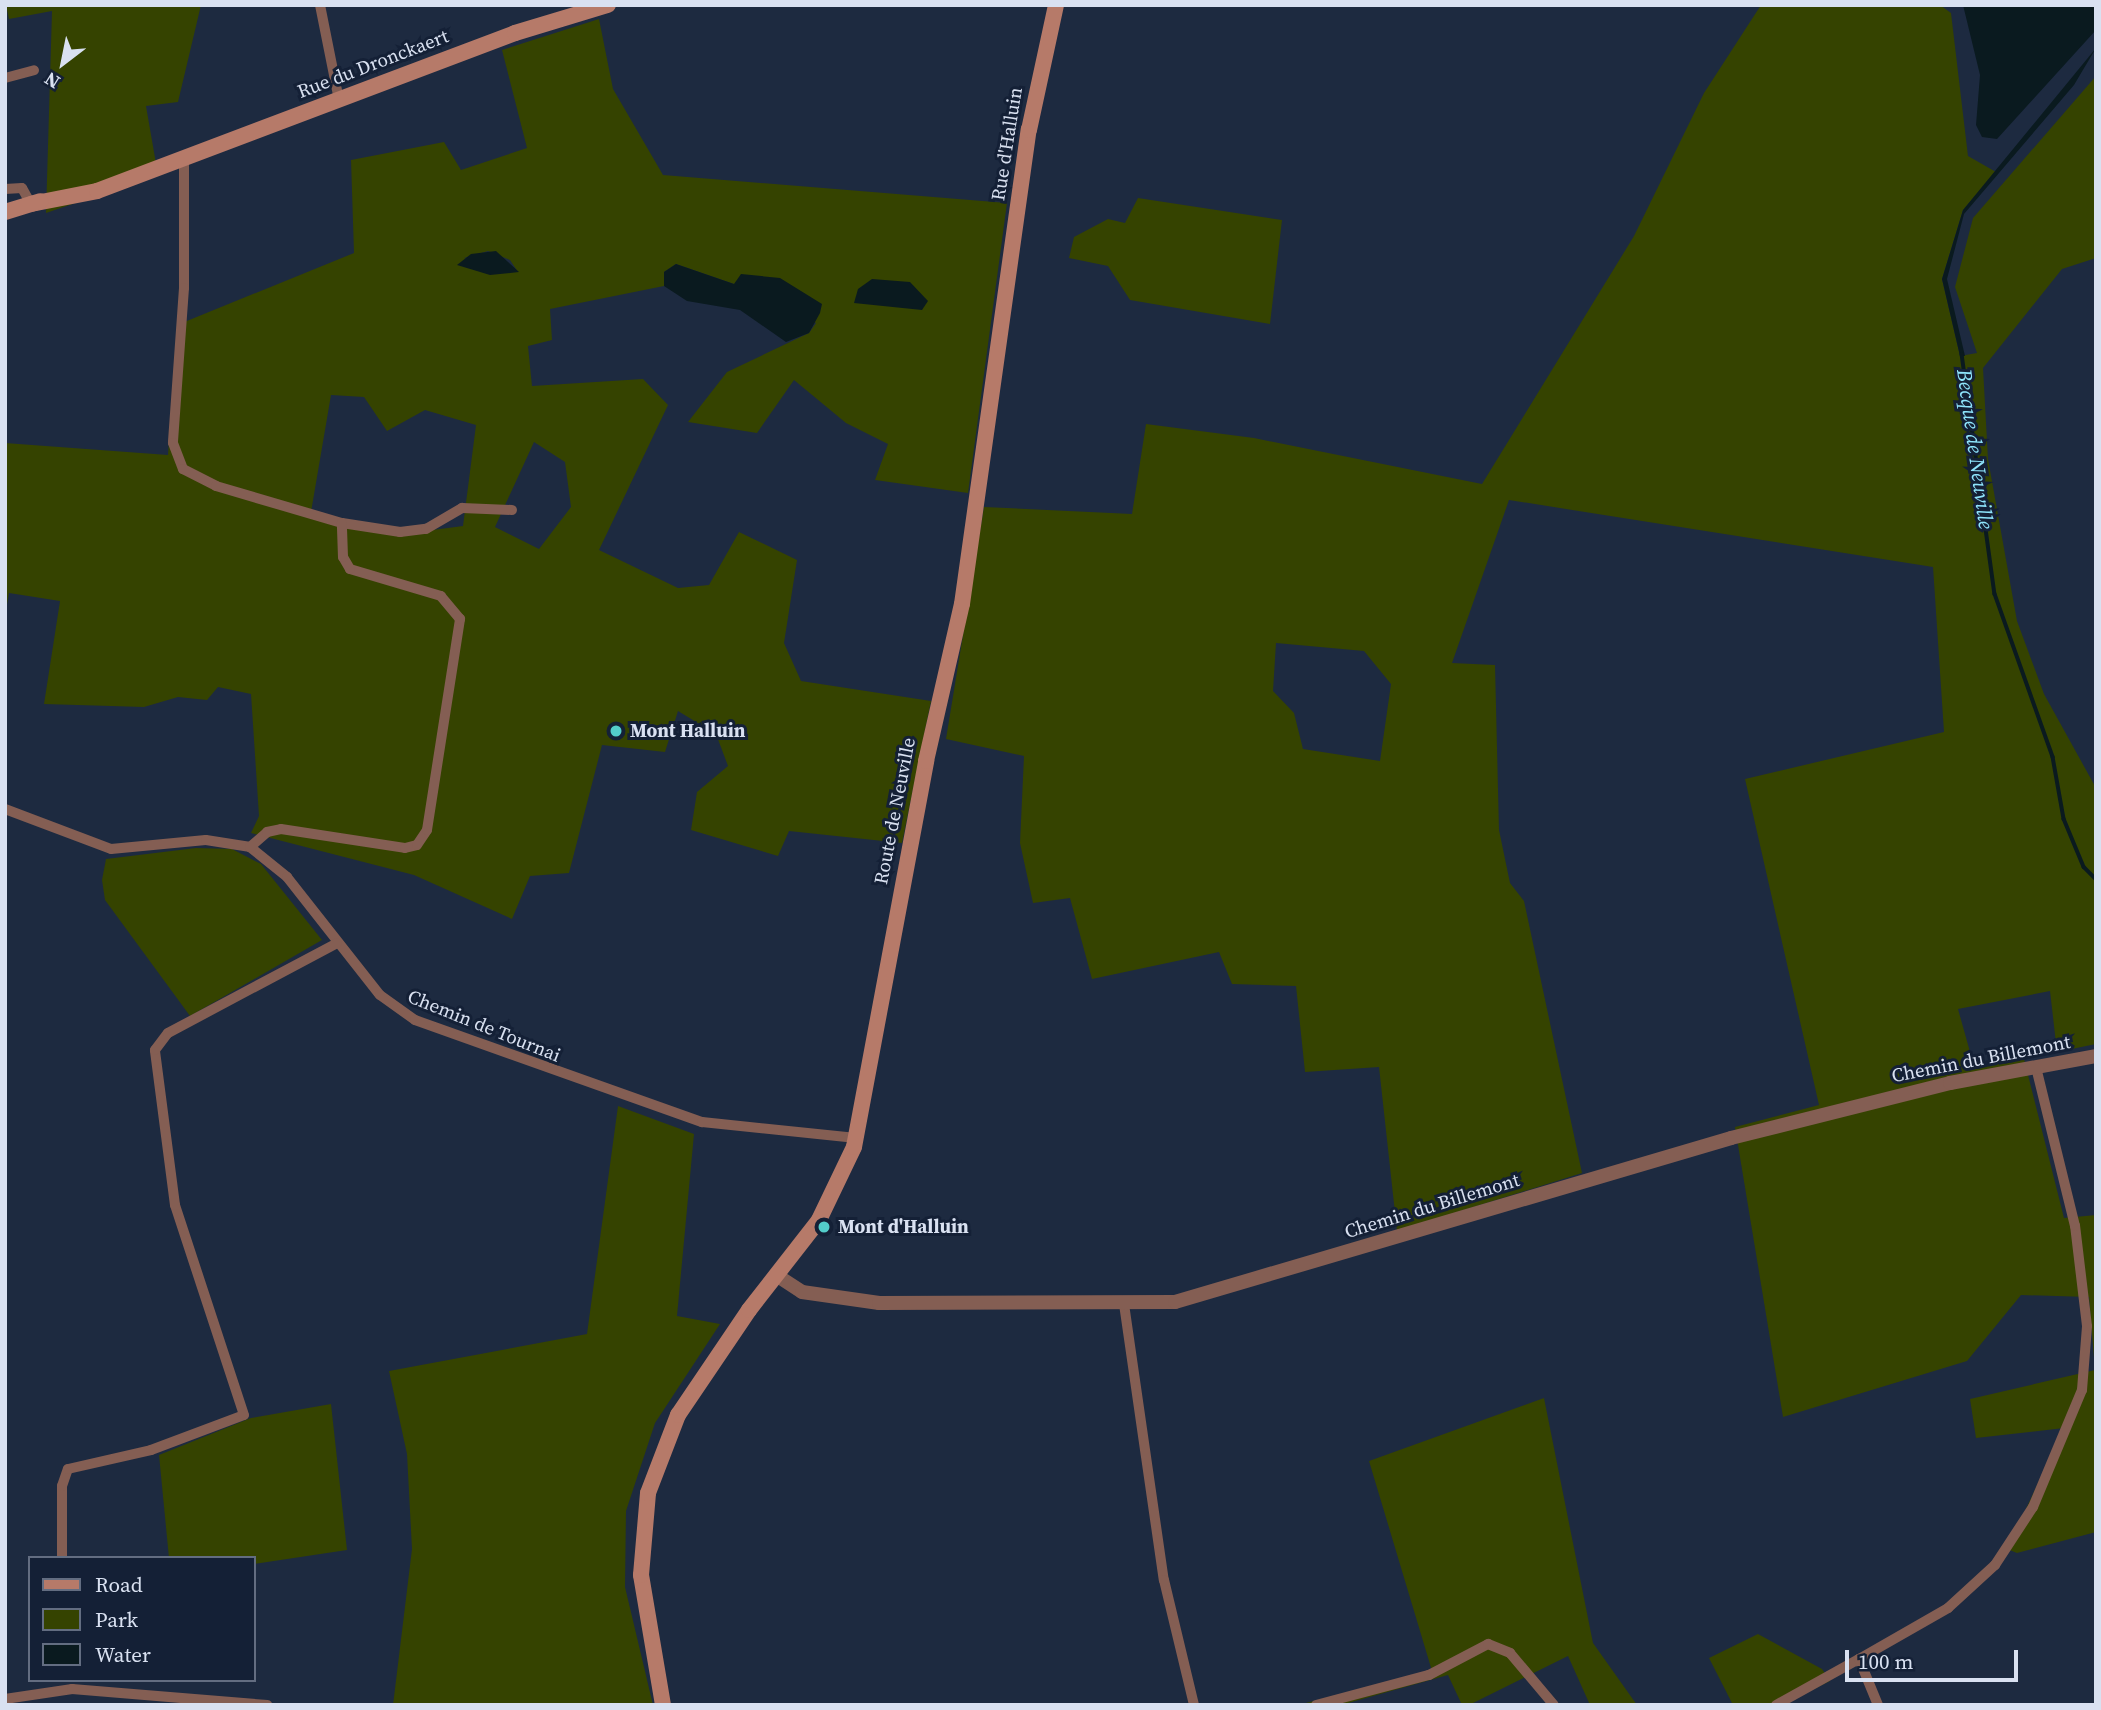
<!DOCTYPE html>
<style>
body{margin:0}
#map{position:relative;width:2101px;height:1710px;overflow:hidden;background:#1d2a40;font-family:"Source Serif 4",serif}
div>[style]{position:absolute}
.green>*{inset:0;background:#354300}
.water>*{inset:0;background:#0a1a1f}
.stream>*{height:3.5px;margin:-1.75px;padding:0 1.75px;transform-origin:1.75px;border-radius:1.75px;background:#0a1a1f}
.minor>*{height:10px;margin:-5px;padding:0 5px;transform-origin:5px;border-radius:5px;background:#845e53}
.tertiary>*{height:14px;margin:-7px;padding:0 7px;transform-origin:7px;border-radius:7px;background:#845e53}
.secondary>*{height:16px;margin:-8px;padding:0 8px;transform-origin:8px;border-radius:8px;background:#b67a69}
.dots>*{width:19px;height:19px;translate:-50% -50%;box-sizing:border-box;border:4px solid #142036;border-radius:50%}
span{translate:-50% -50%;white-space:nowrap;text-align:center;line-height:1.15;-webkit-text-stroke:6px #142036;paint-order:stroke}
.street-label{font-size:19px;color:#d9e1f1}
.poi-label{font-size:19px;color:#d9e1f1;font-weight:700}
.left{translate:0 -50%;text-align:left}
.water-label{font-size:21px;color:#8fe5fc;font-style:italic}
.frame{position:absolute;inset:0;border:7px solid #d9e1f1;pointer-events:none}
.legend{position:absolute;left:28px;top:1556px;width:228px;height:126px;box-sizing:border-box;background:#142036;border:2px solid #636d81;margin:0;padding:9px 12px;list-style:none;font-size:21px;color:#d9e1f1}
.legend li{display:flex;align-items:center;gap:14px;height:35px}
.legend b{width:35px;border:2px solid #636d81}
.north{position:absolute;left:28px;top:28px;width:70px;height:70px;-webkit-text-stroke:5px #142036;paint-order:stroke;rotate:212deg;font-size:19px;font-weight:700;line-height:28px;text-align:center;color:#d9e1f1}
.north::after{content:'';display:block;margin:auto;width:24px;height:32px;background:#d9e1f1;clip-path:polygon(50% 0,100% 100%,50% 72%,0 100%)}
.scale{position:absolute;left:1845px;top:1650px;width:173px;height:32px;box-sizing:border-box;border:4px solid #d9e1f1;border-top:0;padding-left:9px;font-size:21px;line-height:24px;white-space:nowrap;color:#d9e1f1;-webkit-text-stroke:5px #142036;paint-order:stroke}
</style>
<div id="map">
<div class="green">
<div style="clip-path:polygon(6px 5px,201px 5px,178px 102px,146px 106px,158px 175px,46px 213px,52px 11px,9px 19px)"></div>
<div style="clip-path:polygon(evenodd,1761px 5px,1940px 5px,1951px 13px,1968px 156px,1996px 172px,1963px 210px,1942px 279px,1960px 356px,1977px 353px,1955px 287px,1973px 218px,2096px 76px,2096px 258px,2062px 269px,1983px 368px,1988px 459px,2017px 621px,2044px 694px,2096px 788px,2096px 1044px,2057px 1052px,2050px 991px,1958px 1009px,1974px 1066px,2024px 1059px,2064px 1218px,2096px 1215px,2096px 1532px,2017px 1553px,2002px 1547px,2016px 1530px,2064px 1428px,1976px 1438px,1970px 1399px,2095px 1370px,2089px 1297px,2021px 1295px,1967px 1361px,1783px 1417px,1735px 1127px,1819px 1105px,1745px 779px,1944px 732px,1933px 567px,1509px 500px,1452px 663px,1495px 665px,1499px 830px,1510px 883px,1524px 901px,1582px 1173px,1397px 1231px,1379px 1067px,1305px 1072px,1296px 986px,1232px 984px,1219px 952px,1092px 979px,1070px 898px,1033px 903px,1020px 843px,1024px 756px,946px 739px,984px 507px,1132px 514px,1146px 424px,1254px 438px,1482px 484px,1634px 236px,1704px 93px,1761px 5px,1276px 643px,1364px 651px,1391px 684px,1380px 761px,1303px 749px,1294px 713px,1273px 691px,1276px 643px)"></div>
<div style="clip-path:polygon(evenodd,599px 19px,613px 89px,663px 175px,1007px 203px,968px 493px,875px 480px,888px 444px,846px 423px,794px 380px,757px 433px,688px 422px,727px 372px,809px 333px,816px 323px,734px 284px,676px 264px,664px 272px,664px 286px,550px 309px,552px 340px,528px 346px,532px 386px,643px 379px,668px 405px,599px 550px,678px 588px,709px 585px,739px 532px,797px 560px,784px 643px,801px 681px,931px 701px,902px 843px,789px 831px,778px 856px,691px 830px,697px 792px,728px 766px,716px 734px,678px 711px,665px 752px,602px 745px,569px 873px,530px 876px,512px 919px,414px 875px,251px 833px,259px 816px,251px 694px,218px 687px,207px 700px,178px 697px,144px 707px,44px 704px,60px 601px,9px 593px,5px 616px,5px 443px,168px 455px,177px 325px,354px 253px,351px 160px,444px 142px,461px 170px,527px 148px,502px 50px,599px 19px,488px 251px,510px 260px,518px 272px,464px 258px,488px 251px,599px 19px,331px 395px,364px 397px,387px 431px,425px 410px,476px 425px,463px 526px,402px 534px,310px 518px,331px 395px,599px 19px,534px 442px,565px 462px,571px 507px,539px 549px,495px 527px,534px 442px)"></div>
<div style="clip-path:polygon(1138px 198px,1282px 220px,1270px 324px,1130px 300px,1108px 266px,1069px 258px,1074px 237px,1108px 219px,1125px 223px)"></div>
<div style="clip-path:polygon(196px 848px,232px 849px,261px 864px,322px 940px,190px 1016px,105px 900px,102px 880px,106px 859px)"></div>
<div style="clip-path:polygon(618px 1106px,694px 1134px,677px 1316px,720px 1324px,655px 1423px,626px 1511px,625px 1587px,653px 1705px,393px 1705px,412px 1549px,407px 1454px,389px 1371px,587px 1334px)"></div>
<div style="clip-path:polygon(1544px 1398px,1593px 1643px,1637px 1705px,1590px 1705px,1568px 1656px,1469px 1705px,1462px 1705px,1448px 1675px,1341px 1705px,1298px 1705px,1432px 1671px,1369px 1461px)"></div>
<div style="clip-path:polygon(331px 1404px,347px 1550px,254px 1564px,254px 1558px,169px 1558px,159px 1455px,251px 1418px)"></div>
<div style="clip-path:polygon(1758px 1634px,1822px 1669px,1830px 1681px,1782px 1705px,1733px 1705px,1709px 1658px)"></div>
</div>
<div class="water">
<div style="clip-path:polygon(1963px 5px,2096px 7px,2096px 30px,1997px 139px,1982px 137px,1976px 125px,1980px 75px)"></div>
<div style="clip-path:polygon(2096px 48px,2074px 85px,1964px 214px,1947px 279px,1965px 356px,1960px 356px,1942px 279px,1963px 210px)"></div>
<div style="clip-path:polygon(496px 251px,519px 272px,490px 275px,457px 265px,471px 254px)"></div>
<div style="clip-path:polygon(676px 264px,734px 284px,741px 274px,780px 278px,822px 304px,820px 313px,809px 333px,786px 342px,740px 310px,687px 301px,664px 286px,664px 272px)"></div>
<div style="clip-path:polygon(872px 279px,910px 282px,928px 301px,922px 310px,854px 303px,858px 289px)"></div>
</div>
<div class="stream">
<div style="left:1962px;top:354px;width:242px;rotate:82.2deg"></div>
<div style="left:1995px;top:594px;width:173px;rotate:70.4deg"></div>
<div style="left:2053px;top:757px;width:63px;rotate:79.9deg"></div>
<div style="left:2064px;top:819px;width:52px;rotate:67.4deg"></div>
<div style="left:2084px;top:867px;width:17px;rotate:45deg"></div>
</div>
<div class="minor">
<div style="left:320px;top:5px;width:97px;rotate:78.7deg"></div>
<div style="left:5px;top:78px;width:30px;rotate:-15deg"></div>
<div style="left:184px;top:157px;width:131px;rotate:90deg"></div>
<div style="left:184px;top:288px;width:155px;rotate:94.1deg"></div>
<div style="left:173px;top:443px;width:28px;rotate:69deg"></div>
<div style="left:183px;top:469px;width:37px;rotate:27deg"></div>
<div style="left:216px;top:486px;width:131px;rotate:16.4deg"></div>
<div style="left:342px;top:523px;width:59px;rotate:8.8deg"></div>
<div style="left:400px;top:532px;width:26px;rotate:-7deg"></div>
<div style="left:426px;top:529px;width:42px;rotate:-30.3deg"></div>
<div style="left:462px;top:508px;width:50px;rotate:2.3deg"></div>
<div style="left:5px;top:189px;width:17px;rotate:-3deg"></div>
<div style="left:22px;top:188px;width:18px;rotate:61deg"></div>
<div style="left:5px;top:809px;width:113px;rotate:20.7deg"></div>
<div style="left:111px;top:849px;width:95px;rotate:-5.4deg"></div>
<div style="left:206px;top:840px;width:45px;rotate:9deg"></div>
<div style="left:250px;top:847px;width:48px;rotate:39deg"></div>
<div style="left:287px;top:877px;width:150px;rotate:51.8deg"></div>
<div style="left:380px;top:995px;width:43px;rotate:35.5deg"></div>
<div style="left:415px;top:1020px;width:305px;rotate:19.6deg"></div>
<div style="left:702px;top:1122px;width:155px;rotate:5.9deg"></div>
<div style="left:250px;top:847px;width:23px;rotate:-41deg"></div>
<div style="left:267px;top:832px;width:14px;rotate:-12deg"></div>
<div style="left:281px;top:829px;width:125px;rotate:8.7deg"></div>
<div style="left:405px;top:848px;width:12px;rotate:-14deg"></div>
<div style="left:417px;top:845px;width:18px;rotate:-56deg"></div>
<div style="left:427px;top:830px;width:214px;rotate:-81.1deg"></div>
<div style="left:460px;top:619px;width:30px;rotate:-130deg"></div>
<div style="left:441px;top:596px;width:95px;rotate:-163.5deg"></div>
<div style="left:350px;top:569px;width:14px;rotate:-120deg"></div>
<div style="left:343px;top:557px;width:34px;rotate:-92deg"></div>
<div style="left:1124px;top:1304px;width:279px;rotate:81.8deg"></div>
<div style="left:1164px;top:1580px;width:129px;rotate:76.5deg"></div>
<div style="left:62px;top:1558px;width:72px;rotate:-90deg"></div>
<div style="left:62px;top:1486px;width:18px;rotate:-71deg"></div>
<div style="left:68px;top:1469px;width:85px;rotate:-12.9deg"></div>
<div style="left:151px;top:1450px;width:99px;rotate:-20.6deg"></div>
<div style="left:244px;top:1415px;width:221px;rotate:-108.2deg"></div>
<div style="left:175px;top:1205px;width:156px;rotate:-97.4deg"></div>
<div style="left:155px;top:1050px;width:21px;rotate:-53deg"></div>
<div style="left:168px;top:1033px;width:191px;rotate:-28deg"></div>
<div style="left:5px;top:1699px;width:68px;rotate:-8.5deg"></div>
<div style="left:72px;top:1689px;width:196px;rotate:4.7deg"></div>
<div style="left:1316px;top:1705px;width:117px;rotate:-14.9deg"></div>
<div style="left:1429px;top:1675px;width:67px;rotate:-27.7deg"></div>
<div style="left:1488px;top:1644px;width:24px;rotate:22deg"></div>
<div style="left:1510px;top:1653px;width:68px;rotate:49.8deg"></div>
<div style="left:1776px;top:1705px;width:95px;rotate:-29deg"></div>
<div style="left:1878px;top:1705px;width:50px;rotate:-112.4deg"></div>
<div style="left:1859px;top:1659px;width:103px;rotate:-29.8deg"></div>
<div style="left:1948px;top:1608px;width:64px;rotate:-42.5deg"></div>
<div style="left:1995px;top:1565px;width:69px;rotate:-56.8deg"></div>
<div style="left:2033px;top:1507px;width:127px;rotate:-67.3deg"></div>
<div style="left:2082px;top:1390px;width:64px;rotate:-85.5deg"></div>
<div style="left:2087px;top:1326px;width:101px;rotate:-96.8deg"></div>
<div style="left:2075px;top:1226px;width:164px;rotate:-103.8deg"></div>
</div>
<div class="tertiary">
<div style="left:776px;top:1275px;width:31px;rotate:33deg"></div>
<div style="left:802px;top:1292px;width:78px;rotate:8.1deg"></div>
<div style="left:879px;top:1303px;width:296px;rotate:-0.2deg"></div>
<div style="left:1175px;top:1302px;width:580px;rotate:-16.43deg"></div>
<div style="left:1731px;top:1138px;width:226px;rotate:-14.1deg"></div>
<div style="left:1950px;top:1083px;width:148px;rotate:-10.5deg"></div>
</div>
<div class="secondary">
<div style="left:31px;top:204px;width:67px;rotate:-11.1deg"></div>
<div style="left:97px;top:191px;width:447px;rotate:-20.7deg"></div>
<div style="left:515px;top:33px;width:97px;rotate:-16.8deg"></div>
<div style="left:5px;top:212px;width:37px;rotate:-17deg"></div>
<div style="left:663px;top:1705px;width:132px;rotate:-99.6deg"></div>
<div style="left:641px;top:1575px;width:82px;rotate:-85.1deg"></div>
<div style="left:648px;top:1493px;width:84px;rotate:-69deg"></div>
<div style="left:678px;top:1415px;width:127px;rotate:-55.9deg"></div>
<div style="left:749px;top:1310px;width:114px;rotate:-52.1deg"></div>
<div style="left:819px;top:1220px;width:81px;rotate:-64.4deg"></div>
<div style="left:854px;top:1147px;width:393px;rotate:-79.4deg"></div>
<div style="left:926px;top:761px;width:161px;rotate:-77.1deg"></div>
<div style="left:962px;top:604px;width:479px;rotate:-82deg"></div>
<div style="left:1029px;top:130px;width:128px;rotate:-77.8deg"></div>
</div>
<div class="dots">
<div style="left:616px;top:731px;background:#53cdca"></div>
<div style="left:824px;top:1227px;background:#53cdca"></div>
</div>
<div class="street-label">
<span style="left:373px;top:64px;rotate:-21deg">Rue du Dronckaert</span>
<span style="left:1007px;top:144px;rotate:-81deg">Rue d'Halluin</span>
<span style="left:895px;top:811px;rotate:-79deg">Route de Neuville</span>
<span style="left:484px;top:1026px;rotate:22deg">Chemin de Tournai</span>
<span style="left:1981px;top:1059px;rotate:-11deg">Chemin du Billemont</span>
<span style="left:1432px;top:1206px;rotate:-17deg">Chemin du Billemont</span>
</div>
<div class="poi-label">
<span class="left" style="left:630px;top:731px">Mont Halluin</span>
<span class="left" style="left:838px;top:1227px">Mont d'Halluin</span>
</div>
<div class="water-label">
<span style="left:1975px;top:449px;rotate:82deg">Becque de Neuville</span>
</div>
<div class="frame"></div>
<ul class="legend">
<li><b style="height:9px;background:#b67a69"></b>Road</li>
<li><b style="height:19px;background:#354300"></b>Park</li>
<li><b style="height:19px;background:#0a1a1f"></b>Water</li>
</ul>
<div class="north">N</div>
<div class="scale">100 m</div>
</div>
